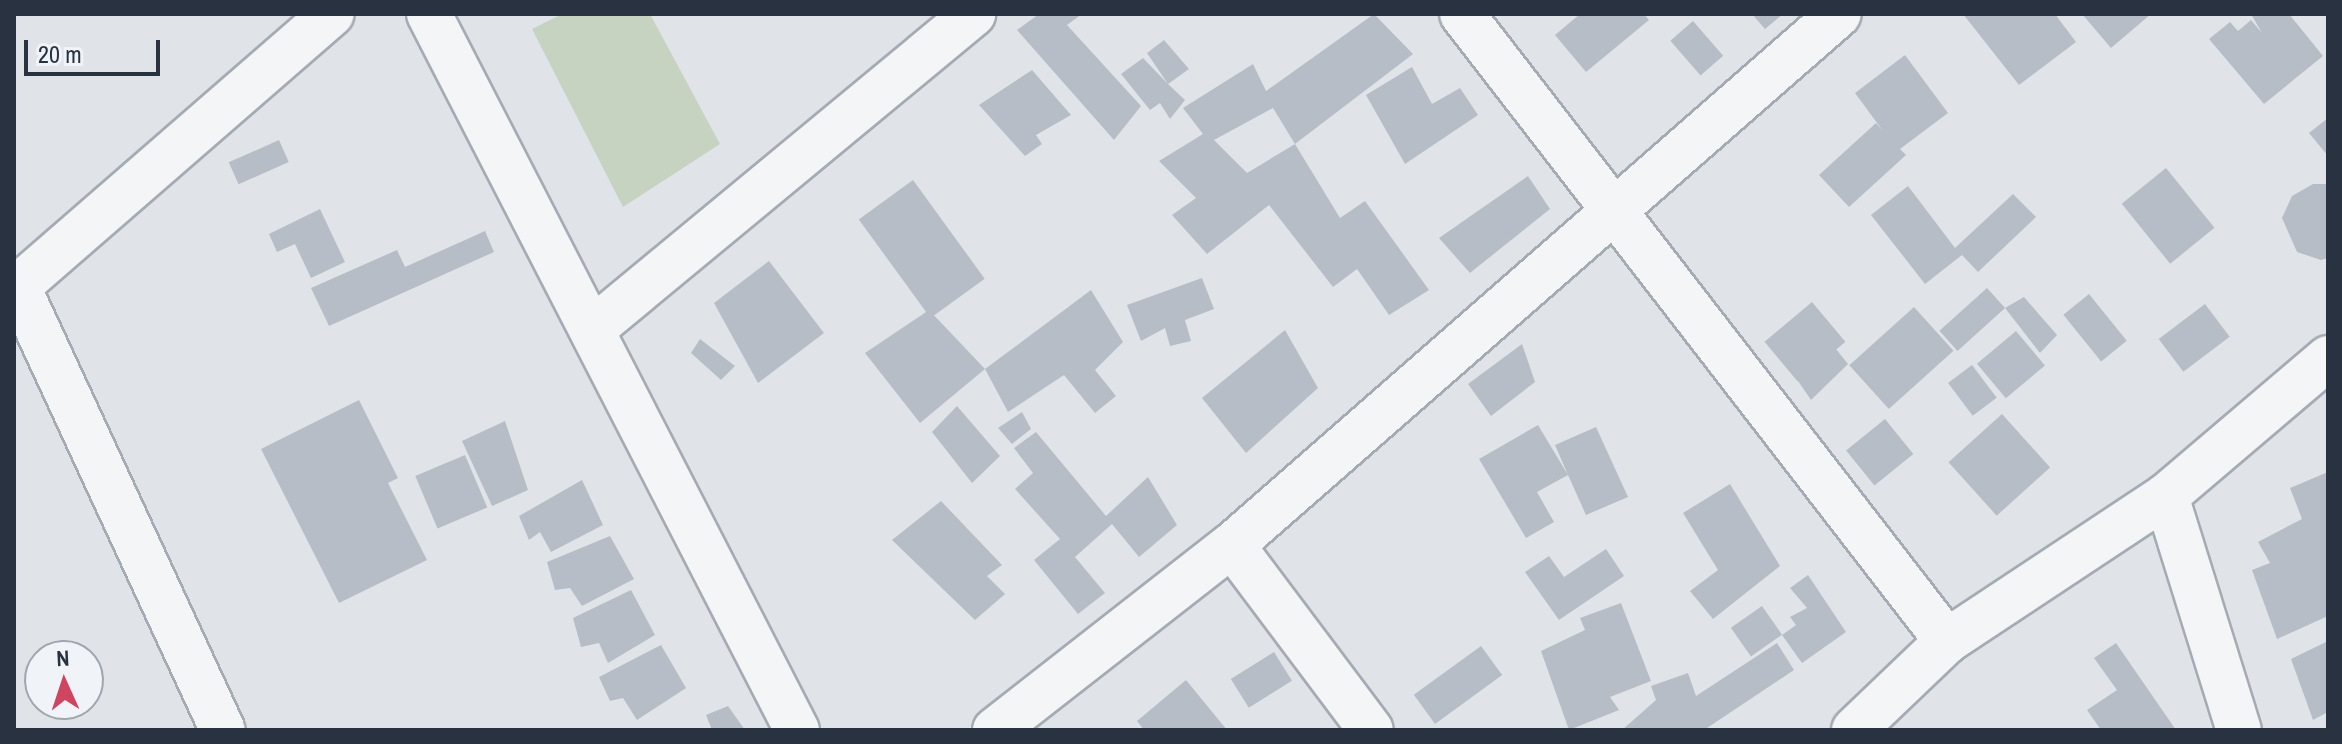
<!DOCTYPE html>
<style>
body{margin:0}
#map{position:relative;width:2342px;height:744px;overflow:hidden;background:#e0e4e9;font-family:"Archivo Narrow",sans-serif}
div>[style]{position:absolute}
.green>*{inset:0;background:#c6d3c1}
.building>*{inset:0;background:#b7bdc6;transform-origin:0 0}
.roads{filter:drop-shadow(2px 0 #a5abb3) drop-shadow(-2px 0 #a5abb3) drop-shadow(0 2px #a5abb3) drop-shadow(0 -2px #a5abb3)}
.minor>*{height:44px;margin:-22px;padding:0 22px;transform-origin:22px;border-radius:22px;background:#f3f5f7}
span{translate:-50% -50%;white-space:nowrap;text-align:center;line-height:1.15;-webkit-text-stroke:6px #f0f3f7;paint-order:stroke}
.frame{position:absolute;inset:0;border:16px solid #283241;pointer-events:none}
.north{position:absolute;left:24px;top:640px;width:80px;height:80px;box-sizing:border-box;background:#f0f3f7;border:2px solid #a0a6ae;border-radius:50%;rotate:357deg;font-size:22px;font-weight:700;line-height:32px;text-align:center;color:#283241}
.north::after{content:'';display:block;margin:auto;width:28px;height:36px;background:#cf445f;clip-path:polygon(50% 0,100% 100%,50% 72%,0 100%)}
.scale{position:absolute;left:24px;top:40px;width:136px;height:36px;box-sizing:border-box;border:4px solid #283241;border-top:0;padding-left:10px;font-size:24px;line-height:28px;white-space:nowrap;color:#283241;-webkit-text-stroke:6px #f0f3f7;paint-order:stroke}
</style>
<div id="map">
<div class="green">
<div style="clip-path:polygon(562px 14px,650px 14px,720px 144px,623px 207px,532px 29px)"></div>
</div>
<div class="building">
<div style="clip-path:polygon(1039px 14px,1082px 14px,1067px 25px,1141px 106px,1114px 140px,1017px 30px)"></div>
<div style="clip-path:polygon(1374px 14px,1413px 54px,1295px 144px,1273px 108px,1214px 140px,1247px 173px,1295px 144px,1340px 218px,1365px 201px,1429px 290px,1389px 315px,1357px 269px,1333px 287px,1269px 205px,1207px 254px,1172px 215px,1196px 198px,1159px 161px,1203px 134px,1183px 108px,1253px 64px,1266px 91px)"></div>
<div style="clip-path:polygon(1580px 14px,1644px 14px,1649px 20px,1586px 72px,1555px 35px)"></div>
<div style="clip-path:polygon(1752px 14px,1783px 14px,1765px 29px)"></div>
<div style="clip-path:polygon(1963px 14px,2055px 14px,2076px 42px,2019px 85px)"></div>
<div style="clip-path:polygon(2082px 14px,2151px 14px,2111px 48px)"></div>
<div style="clip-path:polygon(2251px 14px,2289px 14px,2323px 56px,2264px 104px,2209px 39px,2230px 22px,2238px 31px,2251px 20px,2262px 33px)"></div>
<div style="left:1693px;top:21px;width:46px;height:30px;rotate:49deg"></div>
<div style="clip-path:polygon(1164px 40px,1189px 69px,1168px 84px,1185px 100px,1170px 119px,1160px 103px,1150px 110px,1121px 74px,1143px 58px,1168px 84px,1147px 53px)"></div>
<div style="clip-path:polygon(1905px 55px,1948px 113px,1900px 149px,1906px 155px,1849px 207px,1819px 175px,1876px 123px,1883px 131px,1855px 93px)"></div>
<div style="clip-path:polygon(1412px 67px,1432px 104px,1460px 88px,1478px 115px,1405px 164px,1366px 95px)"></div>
<div style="clip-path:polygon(1032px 70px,1071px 115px,1036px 135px,1042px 144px,1025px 156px,979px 105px)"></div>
<div style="clip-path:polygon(2328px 118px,2328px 156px,2309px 133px)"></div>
<div style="left:279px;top:140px;width:24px;height:55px;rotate:66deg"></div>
<div style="left:2166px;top:168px;width:77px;height:57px;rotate:51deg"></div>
<div style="clip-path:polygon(1528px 176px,1550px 209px,1470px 273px,1439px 238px)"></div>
<div style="left:913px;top:180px;width:122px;height:67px;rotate:54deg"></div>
<div style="clip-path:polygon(2313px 184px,2328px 184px,2328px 258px,2321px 260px,2297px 252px,2282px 218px,2292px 196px)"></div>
<div style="clip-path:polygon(1908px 186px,1955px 248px,2013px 194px,2036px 217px,1978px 272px,1962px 255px,1925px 284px,1871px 215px)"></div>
<div style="clip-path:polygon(320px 209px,345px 262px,311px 278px,295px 244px,277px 252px,269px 234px)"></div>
<div style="clip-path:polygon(485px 231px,494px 252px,329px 326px,311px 288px,397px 250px,405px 267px)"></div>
<div style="clip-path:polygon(769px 261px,824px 333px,758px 383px,714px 303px)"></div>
<div style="clip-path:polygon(1202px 278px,1214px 309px,1185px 320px,1191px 341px,1170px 346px,1165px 328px,1141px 341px,1127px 305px)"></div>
<div style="left:1987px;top:288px;width:27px;height:64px;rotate:48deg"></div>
<div style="clip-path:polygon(1091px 290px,1123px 342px,1095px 370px,1116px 396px,1095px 413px,1064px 375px,1008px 412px,985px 369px)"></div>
<div style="left:2089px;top:294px;width:60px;height:33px;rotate:51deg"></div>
<div style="clip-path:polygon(2024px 297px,2057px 335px,2040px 353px,2005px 308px)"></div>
<div style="left:1812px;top:302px;width:52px;height:62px;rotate:50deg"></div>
<div style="left:2205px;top:304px;width:41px;height:58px;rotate:53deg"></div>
<div style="left:1914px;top:307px;width:59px;height:87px;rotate:48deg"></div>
<div style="clip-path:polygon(929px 310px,985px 369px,920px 423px,865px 353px)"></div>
<div style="clip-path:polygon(1285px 330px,1318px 388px,1246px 453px,1202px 398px)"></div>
<div style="left:2016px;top:331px;width:45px;height:51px;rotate:50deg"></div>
<div style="clip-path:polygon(700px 339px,735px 366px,721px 380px,691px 353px)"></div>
<div style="clip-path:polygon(1522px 344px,1535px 382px,1491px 416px,1468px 384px)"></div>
<div style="clip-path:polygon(1836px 349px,1848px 364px,1811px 400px,1796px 378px)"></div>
<div style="left:1972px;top:365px;width:41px;height:30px;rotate:53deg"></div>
<div style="clip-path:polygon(359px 400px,398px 478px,388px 483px,427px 560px,339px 603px,261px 449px)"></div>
<div style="clip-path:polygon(957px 406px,1000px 456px,972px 483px,932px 432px)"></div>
<div style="clip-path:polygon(1022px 412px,1031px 429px,1012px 444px,998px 428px)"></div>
<div style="left:2002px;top:414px;width:72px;height:72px;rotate:48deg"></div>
<div style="left:1885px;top:419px;width:45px;height:50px;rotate:51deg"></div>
<div style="clip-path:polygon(505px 421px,528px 490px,492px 506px,462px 441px)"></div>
<div style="clip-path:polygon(1538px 425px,1568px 475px,1555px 445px,1596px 427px,1628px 497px,1586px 515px,1568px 475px,1537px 492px,1554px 522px,1526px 538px,1479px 459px)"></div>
<div style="clip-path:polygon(1036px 432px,1106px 516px,1148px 477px,1177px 525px,1139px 557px,1112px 524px,1075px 557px,1105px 593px,1078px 614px,1034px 560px,1060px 539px,1015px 489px,1033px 473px,1014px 448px)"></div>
<div style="left:465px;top:455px;width:57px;height:54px;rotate:67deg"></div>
<div style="clip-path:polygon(2328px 472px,2328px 616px,2277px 639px,2252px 570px,2270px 563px,2258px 542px,2302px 519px,2290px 488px)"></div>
<div style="clip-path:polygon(582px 480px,603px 525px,551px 552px,540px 532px,529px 540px,519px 516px)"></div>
<div style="clip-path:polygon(1730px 484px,1780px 566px,1713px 619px,1690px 591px,1718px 570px,1683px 513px)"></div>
<div style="clip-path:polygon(941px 501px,1002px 565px,987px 576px,1005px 594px,975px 620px,892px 540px)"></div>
<div style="clip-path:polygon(610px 536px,634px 579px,582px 606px,570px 588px,555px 590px,547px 562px)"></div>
<div style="clip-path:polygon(1606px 549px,1624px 576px,1559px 620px,1525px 572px,1549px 556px,1564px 577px)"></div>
<div style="clip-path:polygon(1808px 575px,1846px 632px,1802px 663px,1782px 635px,1796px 625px,1790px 617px,1807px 608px,1790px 588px)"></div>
<div style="clip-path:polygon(631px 590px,655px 635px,608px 663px,599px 643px,581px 647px,573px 618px)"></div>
<div style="clip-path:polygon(1621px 603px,1651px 681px,1610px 697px,1619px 710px,1569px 730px,1541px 651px,1585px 630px,1580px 618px)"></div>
<div style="left:1762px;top:606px;width:35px;height:38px;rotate:55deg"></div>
<div style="clip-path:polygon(2328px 641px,2328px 712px,2313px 720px,2291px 659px)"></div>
<div style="clip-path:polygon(1777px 643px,1794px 670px,1704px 730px,1622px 730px,1656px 700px,1651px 686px,1688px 673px,1696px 696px)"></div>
<div style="clip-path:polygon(2116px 643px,2176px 730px,2101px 730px,2087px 710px,2117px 690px,2094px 658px)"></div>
<div style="clip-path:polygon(661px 645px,686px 688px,637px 720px,623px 698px,610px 701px,599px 677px)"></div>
<div style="left:1481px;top:646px;width:36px;height:83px;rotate:54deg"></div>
<div style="left:1274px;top:652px;width:34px;height:51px;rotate:58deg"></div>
<div style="clip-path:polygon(1186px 680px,1227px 730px,1144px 730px,1137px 721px)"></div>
<div style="clip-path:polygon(728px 706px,745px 730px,712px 730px,706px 715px)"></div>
</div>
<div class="roads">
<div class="minor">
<div style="left:429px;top:14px;width:805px;rotate:62.8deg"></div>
<div style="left:1462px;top:14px;width:793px;rotate:52.28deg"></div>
<div style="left:18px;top:287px;width:488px;rotate:65.2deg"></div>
<div style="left:14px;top:290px;width:421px;rotate:-41deg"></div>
<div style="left:595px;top:327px;width:491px;rotate:-39.6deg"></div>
<div style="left:2166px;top:496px;width:245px;rotate:72.7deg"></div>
<div style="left:1232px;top:545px;width:231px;rotate:53.1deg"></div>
<div style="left:995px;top:730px;width:301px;rotate:-38deg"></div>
<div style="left:1232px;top:545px;width:806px;rotate:-41.18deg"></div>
<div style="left:1854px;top:730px;width:129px;rotate:-43.7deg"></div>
<div style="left:1947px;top:641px;width:263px;rotate:-33.5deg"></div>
<div style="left:2166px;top:496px;width:213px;rotate:-40.4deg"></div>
</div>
</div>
<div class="frame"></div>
<div class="north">N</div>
<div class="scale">20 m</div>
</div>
